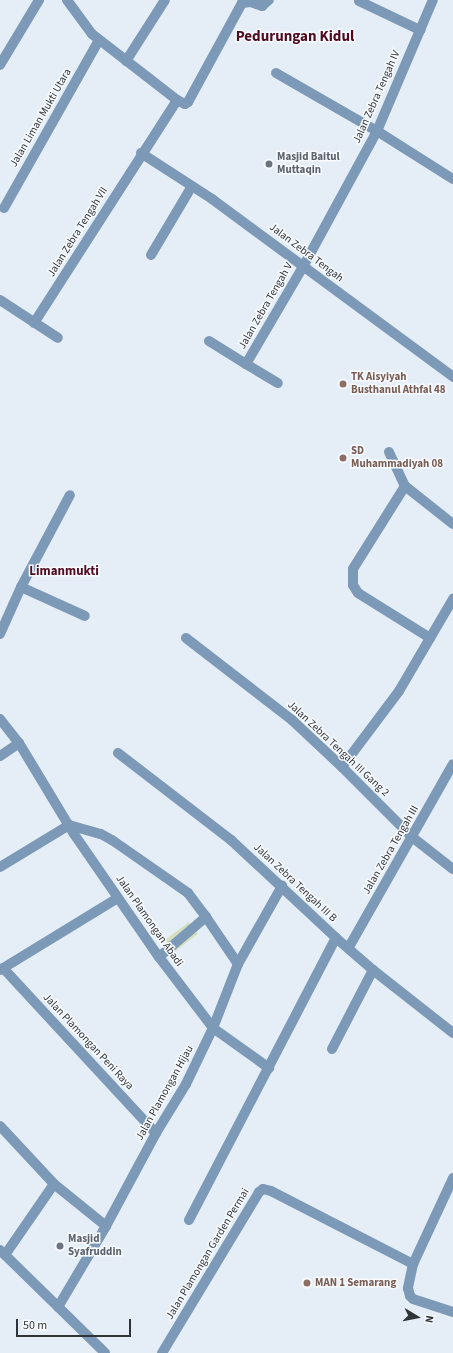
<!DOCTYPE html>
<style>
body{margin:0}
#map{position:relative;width:453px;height:1353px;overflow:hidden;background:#e5eef6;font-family:"Source Sans 3",sans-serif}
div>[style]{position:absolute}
.green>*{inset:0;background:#d6e0bf;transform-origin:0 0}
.minor>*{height:10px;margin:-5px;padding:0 5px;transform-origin:5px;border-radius:5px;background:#7c99b7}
.dots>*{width:11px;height:11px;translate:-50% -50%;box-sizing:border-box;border:2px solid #f7fafe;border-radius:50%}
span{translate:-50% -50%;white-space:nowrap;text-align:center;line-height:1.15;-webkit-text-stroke:3px #f7fafe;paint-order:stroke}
.street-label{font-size:11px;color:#313437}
.worship-label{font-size:11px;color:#5b616d;font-weight:700}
.left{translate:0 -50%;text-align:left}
.education-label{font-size:11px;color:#785e54;font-weight:700}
.quarter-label{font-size:13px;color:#510b1f;font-weight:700}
.district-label{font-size:15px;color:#510b1f;font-weight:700}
.north{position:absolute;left:397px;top:1297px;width:40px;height:40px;-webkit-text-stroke:3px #f7fafe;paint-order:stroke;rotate:100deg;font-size:11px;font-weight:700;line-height:16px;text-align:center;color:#313437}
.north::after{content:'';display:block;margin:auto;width:14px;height:18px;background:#313437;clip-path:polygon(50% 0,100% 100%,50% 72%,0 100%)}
.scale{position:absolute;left:16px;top:1319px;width:115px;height:18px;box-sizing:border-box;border:2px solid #313437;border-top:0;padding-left:5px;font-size:12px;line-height:14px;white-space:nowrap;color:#313437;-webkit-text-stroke:3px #f7fafe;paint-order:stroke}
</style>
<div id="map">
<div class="green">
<div style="left:189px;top:922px;width:15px;height:30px;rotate:53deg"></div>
</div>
<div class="minor">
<div style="left:67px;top:0;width:42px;rotate:53.7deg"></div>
<div style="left:92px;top:34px;width:108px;rotate:37.8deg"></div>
<div style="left:177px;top:100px;width:9px;rotate:27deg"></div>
<div style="left:185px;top:104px;width:4px;rotate:-34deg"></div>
<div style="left:188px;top:102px;width:113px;rotate:-61.4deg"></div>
<div style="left:242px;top:3px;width:9px;rotate:-6deg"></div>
<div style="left:251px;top:2px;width:12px;rotate:20deg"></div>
<div style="left:262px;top:6px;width:9px;rotate:-41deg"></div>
<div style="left:359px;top:1px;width:68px;rotate:25.4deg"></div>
<div style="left:126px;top:61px;width:72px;rotate:-57.4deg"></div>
<div style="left:0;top:65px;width:76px;rotate:-59deg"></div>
<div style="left:276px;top:73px;width:116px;rotate:29.9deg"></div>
<div style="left:377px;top:131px;width:90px;rotate:32.3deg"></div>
<div style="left:141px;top:153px;width:85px;rotate:32.9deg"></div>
<div style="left:212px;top:199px;width:300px;rotate:36.4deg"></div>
<div style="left:4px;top:208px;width:193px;rotate:-60.5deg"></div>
<div style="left:151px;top:255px;width:80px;rotate:-59.3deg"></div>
<div style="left:0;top:300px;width:69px;rotate:33.2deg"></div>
<div style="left:34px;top:323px;width:265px;rotate:-57.3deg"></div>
<div style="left:209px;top:341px;width:44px;rotate:31.9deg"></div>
<div style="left:246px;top:364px;width:115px;rotate:-59.6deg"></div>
<div style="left:304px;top:265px;width:153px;rotate:-61.4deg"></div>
<div style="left:377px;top:131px;width:142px;rotate:-66.9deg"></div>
<div style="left:246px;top:364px;width:37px;rotate:31deg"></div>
<div style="left:389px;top:452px;width:38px;rotate:65deg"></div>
<div style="left:405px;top:486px;width:61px;rotate:38.4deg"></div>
<div style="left:405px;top:486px;width:98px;rotate:122.1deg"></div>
<div style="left:353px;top:569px;width:16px;rotate:90deg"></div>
<div style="left:353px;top:585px;width:9px;rotate:58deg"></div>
<div style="left:358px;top:593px;width:85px;rotate:32deg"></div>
<div style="left:21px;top:587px;width:70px;rotate:24.4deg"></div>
<div style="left:0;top:634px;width:51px;rotate:-65.9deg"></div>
<div style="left:21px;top:587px;width:104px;rotate:-62deg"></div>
<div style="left:186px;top:638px;width:134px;rotate:37.7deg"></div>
<div style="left:292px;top:720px;width:69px;rotate:43.2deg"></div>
<div style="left:342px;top:767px;width:99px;rotate:45deg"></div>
<div style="left:412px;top:837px;width:52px;rotate:38deg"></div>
<div style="left:0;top:719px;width:31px;rotate:52deg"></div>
<div style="left:19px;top:743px;width:106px;rotate:58.9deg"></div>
<div style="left:74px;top:834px;width:150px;rotate:55.4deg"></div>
<div style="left:159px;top:957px;width:89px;rotate:52.7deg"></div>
<div style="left:213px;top:1028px;width:69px;rotate:35.5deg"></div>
<div style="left:118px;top:753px;width:143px;rotate:37.6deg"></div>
<div style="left:231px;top:840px;width:144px;rotate:43deg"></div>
<div style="left:336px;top:938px;width:49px;rotate:40.9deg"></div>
<div style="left:373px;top:970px;width:102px;rotate:38.2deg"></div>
<div style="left:0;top:756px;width:23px;rotate:-34deg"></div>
<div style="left:342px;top:767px;width:95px;rotate:-53.1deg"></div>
<div style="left:399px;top:691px;width:107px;rotate:-59.6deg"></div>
<div style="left:0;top:867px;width:81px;rotate:-31.3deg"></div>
<div style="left:69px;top:825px;width:33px;rotate:16deg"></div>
<div style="left:101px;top:834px;width:13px;rotate:29deg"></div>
<div style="left:112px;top:840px;width:93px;rotate:34.9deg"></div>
<div style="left:188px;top:893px;width:30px;rotate:53deg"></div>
<div style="left:206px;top:917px;width:57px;rotate:55.8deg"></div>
<div style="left:349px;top:947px;width:210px;rotate:-60.4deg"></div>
<div style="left:159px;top:957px;width:62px;rotate:-40.4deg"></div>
<div style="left:3px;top:968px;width:225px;rotate:47.2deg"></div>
<div style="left:0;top:970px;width:138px;rotate:-31.4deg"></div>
<div style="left:332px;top:1049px;width:89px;rotate:-62.6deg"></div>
<div style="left:0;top:1126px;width:79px;rotate:47deg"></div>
<div style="left:54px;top:1184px;width:67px;rotate:38.9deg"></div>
<div style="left:453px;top:1178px;width:95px;rotate:114.9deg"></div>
<div style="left:413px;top:1264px;width:25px;rotate:102deg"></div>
<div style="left:408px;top:1288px;width:8px;rotate:76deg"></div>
<div style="left:410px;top:1296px;width:4px;rotate:45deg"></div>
<div style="left:413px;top:1299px;width:42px;rotate:18deg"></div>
<div style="left:189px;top:1220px;width:318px;rotate:-62.5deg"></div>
<div style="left:0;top:1250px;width:147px;rotate:44.4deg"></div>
<div style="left:5px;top:1255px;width:86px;rotate:-55.4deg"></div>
<div style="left:58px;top:1307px;width:94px;rotate:-59.3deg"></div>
<div style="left:106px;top:1226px;width:106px;rotate:-61.7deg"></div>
<div style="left:156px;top:1133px;width:57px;rotate:-58.5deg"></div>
<div style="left:186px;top:1084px;width:62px;rotate:-64.3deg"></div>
<div style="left:213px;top:1028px;width:69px;rotate:-68.7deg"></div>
<div style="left:238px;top:964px;width:90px;rotate:-60.6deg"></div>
<div style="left:162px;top:1353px;width:188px;rotate:-58.9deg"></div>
<div style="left:259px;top:1192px;width:5px;rotate:-37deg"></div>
<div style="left:263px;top:1189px;width:8px;rotate:14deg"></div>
<div style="left:271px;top:1191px;width:160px;rotate:27.2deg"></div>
</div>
<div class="dots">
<div style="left:269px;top:164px;background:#6b7280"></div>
<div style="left:343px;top:384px;background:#8d6e63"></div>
<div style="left:343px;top:458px;background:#8d6e63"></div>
<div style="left:60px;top:1246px;background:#6b7280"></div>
<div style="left:307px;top:1283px;background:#8d6e63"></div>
</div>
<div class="street-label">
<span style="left:377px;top:97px;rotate:-66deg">Jalan Zebra Tengah IV</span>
<span style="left:41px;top:118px;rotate:-60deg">Jalan Liman Mukti Utara</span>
<span style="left:78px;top:232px;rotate:-58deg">Jalan Zebra Tengah VII</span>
<span style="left:306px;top:253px;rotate:37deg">Jalan Zebra Tengah</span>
<span style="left:266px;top:306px;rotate:-60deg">Jalan Zebra Tengah V</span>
<span style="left:338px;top:749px;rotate:43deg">Jalan Zebra Tengah III Gang 2</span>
<span style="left:391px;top:850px;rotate:-60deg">Jalan Zebra Tengah III</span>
<span style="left:295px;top:883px;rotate:43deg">Jalan Zebra Tengah III B</span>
<span style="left:149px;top:921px;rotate:55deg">Jalan Plamongan Abadi</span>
<span style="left:88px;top:1042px;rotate:47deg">Jalan Plamongan Peni Raya</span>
<span style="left:165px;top:1093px;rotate:-61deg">Jalan Plamongan Hijau</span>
<span style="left:208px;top:1254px;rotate:-59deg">Jalan Plamongan Garden Permai</span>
</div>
<div class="worship-label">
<span class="left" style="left:277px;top:164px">Masjid Baitul<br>Muttaqin</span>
<span class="left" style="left:68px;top:1246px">Masjid<br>Syafruddin</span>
</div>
<div class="education-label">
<span class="left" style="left:351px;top:384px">TK Aisyiyah<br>Busthanul Athfal 48</span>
<span class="left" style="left:351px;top:458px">SD<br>Muhammadiyah 08</span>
<span class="left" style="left:315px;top:1283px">MAN 1 Semarang</span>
</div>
<div class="quarter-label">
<span style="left:64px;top:571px">Limanmukti</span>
</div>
<div class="district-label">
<span style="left:295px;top:37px">Pedurungan Kidul</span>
</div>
<div class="north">N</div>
<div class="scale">50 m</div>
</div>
